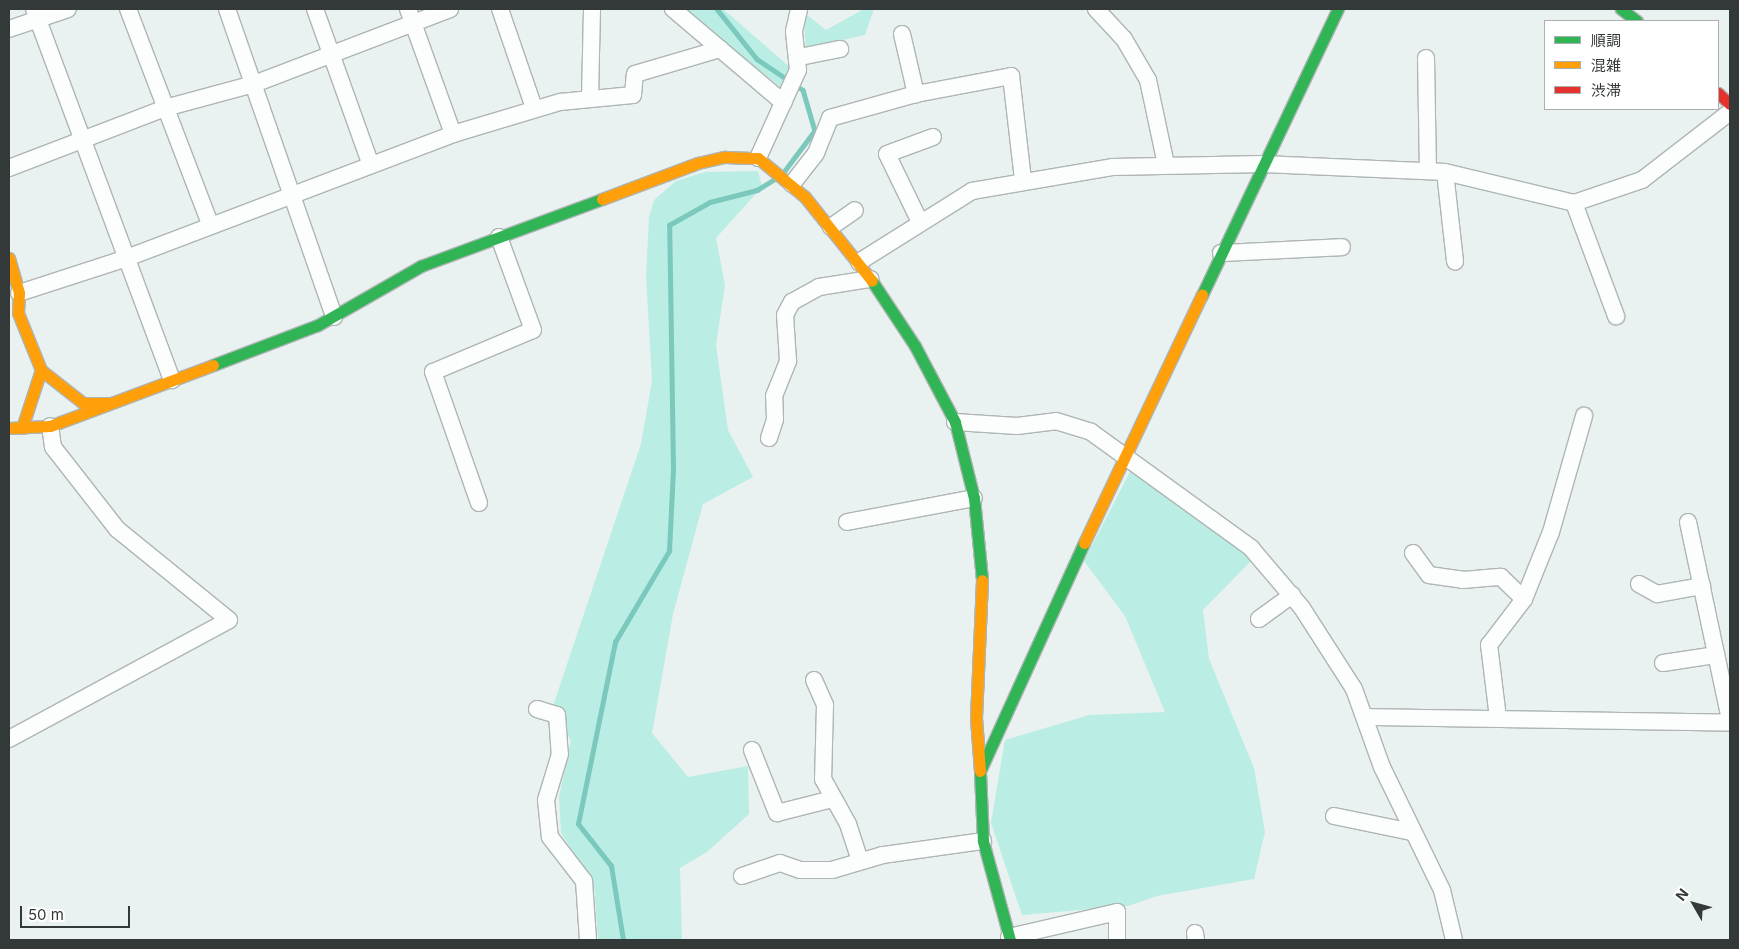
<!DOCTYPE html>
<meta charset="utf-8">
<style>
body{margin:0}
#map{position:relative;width:1739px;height:949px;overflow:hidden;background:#e9f2f0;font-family:Inter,"Noto Sans JP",sans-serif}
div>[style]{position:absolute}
.green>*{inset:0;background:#baede3}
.stream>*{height:4.5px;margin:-2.25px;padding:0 2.25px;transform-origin:2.25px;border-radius:2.25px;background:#7bc9bc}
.roads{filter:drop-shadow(1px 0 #aeb5b4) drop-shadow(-1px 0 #aeb5b4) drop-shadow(0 1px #aeb5b4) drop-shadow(0 -1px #aeb5b4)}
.street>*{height:16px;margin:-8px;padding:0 8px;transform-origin:8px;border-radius:8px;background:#fcfdfd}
.fast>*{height:11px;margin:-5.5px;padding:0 5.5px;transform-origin:5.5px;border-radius:5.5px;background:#30b455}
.slow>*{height:11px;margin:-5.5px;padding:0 5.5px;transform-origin:5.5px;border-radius:5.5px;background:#ff9f0a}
.jam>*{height:11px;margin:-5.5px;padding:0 5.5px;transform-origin:5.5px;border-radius:5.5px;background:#e5322d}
span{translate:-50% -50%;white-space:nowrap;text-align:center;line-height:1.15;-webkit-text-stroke:4px #fff;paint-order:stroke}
.frame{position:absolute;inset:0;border:10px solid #333938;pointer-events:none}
.legend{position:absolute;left:1544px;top:20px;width:175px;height:90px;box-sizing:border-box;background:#fff;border:1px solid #adb0af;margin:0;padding:6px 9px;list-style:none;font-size:15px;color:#333938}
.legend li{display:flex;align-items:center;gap:10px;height:25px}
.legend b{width:25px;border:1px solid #adb0af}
.north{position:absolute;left:1669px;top:879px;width:50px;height:50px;-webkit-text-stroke:4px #fff;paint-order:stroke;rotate:308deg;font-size:14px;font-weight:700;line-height:20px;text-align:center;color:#333938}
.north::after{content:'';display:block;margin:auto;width:18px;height:22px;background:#333938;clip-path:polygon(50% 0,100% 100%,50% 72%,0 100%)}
.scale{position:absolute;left:20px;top:906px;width:110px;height:22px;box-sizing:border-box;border:2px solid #333938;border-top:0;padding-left:6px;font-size:15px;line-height:18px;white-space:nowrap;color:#333938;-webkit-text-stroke:4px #fff;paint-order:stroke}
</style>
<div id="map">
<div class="green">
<div style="clip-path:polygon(684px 9px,723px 9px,792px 69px,783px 89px)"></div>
<div style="clip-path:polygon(864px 9px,874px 9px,865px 35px,806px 48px,803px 12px,826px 30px)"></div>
<div style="clip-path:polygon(758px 171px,762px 187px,716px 238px,725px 285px,716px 345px,728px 430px,753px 477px,703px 504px,673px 614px,652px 733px,688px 777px,748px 766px,749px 814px,707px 852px,680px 868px,682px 940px,598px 940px,594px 884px,561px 833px,559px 797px,571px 741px,553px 706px,641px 444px,652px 381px,646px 276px,649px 217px,654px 200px,676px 181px,705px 172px)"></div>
<div style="clip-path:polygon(1133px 466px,1253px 559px,1203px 610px,1209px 659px,1254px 768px,1265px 832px,1254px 879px,1157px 896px,1128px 906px,1022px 915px,991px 823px,1005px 740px,1089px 715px,1165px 712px,1125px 616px,1084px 561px)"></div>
</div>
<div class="stream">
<div style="left:717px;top:9px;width:64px;rotate:51.3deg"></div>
<div style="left:757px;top:59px;width:55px;rotate:34deg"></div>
<div style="left:803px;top:90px;width:43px;rotate:73.7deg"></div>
<div style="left:815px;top:131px;width:50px;rotate:126.9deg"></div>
<div style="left:623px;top:940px;width:75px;rotate:-99.2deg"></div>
<div style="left:611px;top:866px;width:53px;rotate:-128.2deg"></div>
<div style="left:578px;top:824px;width:186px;rotate:-78.5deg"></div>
<div style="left:615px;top:642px;width:106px;rotate:-59.3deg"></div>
<div style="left:669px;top:551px;width:83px;rotate:-87.2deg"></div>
<div style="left:673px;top:468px;width:243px;rotate:-90.9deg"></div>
<div style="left:669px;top:225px;width:47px;rotate:-29.3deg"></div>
<div style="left:710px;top:202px;width:49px;rotate:-14.3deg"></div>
<div style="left:757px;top:190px;width:19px;rotate:-32deg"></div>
</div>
<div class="roads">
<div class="street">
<div style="left:34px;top:9px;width:396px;rotate:69.6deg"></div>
<div style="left:128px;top:9px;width:230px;rotate:69.1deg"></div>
<div style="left:227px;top:9px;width:326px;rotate:70.8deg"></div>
<div style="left:315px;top:9px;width:166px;rotate:70.3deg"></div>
<div style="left:408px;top:9px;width:133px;rotate:70.2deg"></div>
<div style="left:500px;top:9px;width:105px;rotate:71deg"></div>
<div style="left:673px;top:9px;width:145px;rotate:40.3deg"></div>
<div style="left:1096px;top:9px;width:41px;rotate:47deg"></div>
<div style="left:1124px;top:39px;width:48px;rotate:59.7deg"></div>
<div style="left:1148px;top:80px;width:87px;rotate:78deg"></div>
<div style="left:9px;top:29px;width:62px;rotate:-18.7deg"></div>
<div style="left:902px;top:34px;width:62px;rotate:76.9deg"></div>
<div style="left:800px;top:57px;width:41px;rotate:-11.3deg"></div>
<div style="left:1426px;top:58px;width:113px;rotate:89deg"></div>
<div style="left:590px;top:98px;width:89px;rotate:-88.7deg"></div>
<div style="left:758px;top:158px;width:97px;rotate:-65.6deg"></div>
<div style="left:798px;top:70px;width:39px;rotate:-96deg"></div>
<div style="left:794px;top:31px;width:23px;rotate:-77deg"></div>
<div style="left:9px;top:168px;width:167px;rotate:-21deg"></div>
<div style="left:165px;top:108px;width:92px;rotate:-15.1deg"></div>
<div style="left:254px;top:84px;width:210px;rotate:-20.9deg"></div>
<div style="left:1445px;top:172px;width:90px;rotate:83.6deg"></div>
<div style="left:792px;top:184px;width:39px;rotate:-52deg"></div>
<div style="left:816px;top:153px;width:38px;rotate:-68deg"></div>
<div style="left:830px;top:118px;width:89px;rotate:-15.6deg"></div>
<div style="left:916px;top:94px;width:97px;rotate:-10.7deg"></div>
<div style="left:1011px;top:76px;width:105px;rotate:83.4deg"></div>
<div style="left:1574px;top:203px;width:121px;rotate:69.6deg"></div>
<div style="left:919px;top:220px;width:73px;rotate:-115.9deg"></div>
<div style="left:887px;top:154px;width:49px;rotate:-20.3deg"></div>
<div style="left:831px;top:227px;width:29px;rotate:-35deg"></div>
<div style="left:1221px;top:253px;width:121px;rotate:-2.8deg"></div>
<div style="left:859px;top:262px;width:133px;rotate:-32.1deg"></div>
<div style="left:972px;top:191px;width:142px;rotate:-9.7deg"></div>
<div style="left:1112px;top:167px;width:151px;rotate:-1.1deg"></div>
<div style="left:1263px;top:164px;width:182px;rotate:2.5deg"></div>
<div style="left:1445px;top:172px;width:133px;rotate:13.5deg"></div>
<div style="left:1574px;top:203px;width:72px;rotate:-18.7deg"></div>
<div style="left:1642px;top:180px;width:111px;rotate:-37.7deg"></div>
<div style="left:19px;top:293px;width:114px;rotate:-18deg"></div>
<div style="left:127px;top:258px;width:349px;rotate:-20.8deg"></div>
<div style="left:453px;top:134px;width:112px;rotate:-16.7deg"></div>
<div style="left:560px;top:102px;width:73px;rotate:-5.5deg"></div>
<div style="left:633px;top:95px;width:21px;rotate:-85deg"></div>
<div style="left:635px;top:74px;width:89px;rotate:-16.4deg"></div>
<div style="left:955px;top:422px;width:62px;rotate:3.7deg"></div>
<div style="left:1017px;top:426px;width:39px;rotate:-7deg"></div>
<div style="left:1056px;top:421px;width:37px;rotate:17deg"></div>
<div style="left:1091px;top:432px;width:198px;rotate:35.9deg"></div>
<div style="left:1251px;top:548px;width:79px;rotate:49.6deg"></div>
<div style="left:1302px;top:608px;width:96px;rotate:57.3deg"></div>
<div style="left:1354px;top:689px;width:83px;rotate:70.3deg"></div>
<div style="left:1382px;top:767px;width:137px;rotate:64deg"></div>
<div style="left:1442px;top:890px;width:51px;rotate:76.5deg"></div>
<div style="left:769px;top:438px;width:20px;rotate:-72deg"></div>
<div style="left:775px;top:419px;width:23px;rotate:-92deg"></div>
<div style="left:774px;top:396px;width:38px;rotate:-68deg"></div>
<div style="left:788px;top:361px;width:46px;rotate:-93.7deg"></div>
<div style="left:785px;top:315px;width:15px;rotate:-62deg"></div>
<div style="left:792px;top:302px;width:31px;rotate:-29deg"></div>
<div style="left:819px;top:287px;width:52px;rotate:-8.9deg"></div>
<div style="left:479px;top:503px;width:139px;rotate:-109.3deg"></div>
<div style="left:433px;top:372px;width:108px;rotate:-22.8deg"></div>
<div style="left:533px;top:330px;width:99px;rotate:-110.1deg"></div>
<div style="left:847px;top:522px;width:129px;rotate:-10.7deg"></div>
<div style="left:1688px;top:522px;width:202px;rotate:78deg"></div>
<div style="left:1413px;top:553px;width:27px;rotate:54deg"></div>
<div style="left:1429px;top:575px;width:34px;rotate:8deg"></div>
<div style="left:1463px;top:580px;width:38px;rotate:-5deg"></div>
<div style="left:1501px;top:577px;width:32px;rotate:44deg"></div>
<div style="left:1639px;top:584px;width:21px;rotate:29deg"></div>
<div style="left:1657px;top:594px;width:46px;rotate:-10.1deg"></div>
<div style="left:1259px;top:619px;width:41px;rotate:-36deg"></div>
<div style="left:1663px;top:663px;width:54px;rotate:-8.6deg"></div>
<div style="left:814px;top:680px;width:27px;rotate:66deg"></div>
<div style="left:825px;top:705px;width:74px;rotate:91.5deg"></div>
<div style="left:823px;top:779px;width:51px;rotate:60.9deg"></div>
<div style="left:848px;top:824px;width:38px;rotate:72deg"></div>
<div style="left:537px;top:709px;width:21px;rotate:17deg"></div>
<div style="left:557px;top:715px;width:39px;rotate:86deg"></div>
<div style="left:560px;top:754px;width:48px;rotate:106.9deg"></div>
<div style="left:546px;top:800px;width:37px;rotate:84deg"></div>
<div style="left:550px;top:837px;width:56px;rotate:52.3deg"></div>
<div style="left:584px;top:881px;width:59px;rotate:86.1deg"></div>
<div style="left:1366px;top:717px;width:364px;rotate:0.9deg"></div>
<div style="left:1498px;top:718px;width:74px;rotate:-97deg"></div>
<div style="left:1489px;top:645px;width:58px;rotate:-52.7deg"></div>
<div style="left:1524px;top:599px;width:72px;rotate:-68.1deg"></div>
<div style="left:1551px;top:532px;width:121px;rotate:-74.1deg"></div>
<div style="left:9px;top:739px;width:250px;rotate:-28.4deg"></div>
<div style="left:229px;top:620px;width:144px;rotate:-140.9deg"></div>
<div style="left:117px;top:529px;width:104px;rotate:-128deg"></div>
<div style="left:53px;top:447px;width:21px;rotate:-98deg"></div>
<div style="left:752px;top:750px;width:68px;rotate:68.4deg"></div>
<div style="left:777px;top:813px;width:57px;rotate:-14.3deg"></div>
<div style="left:1334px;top:816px;width:80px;rotate:11.6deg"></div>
<div style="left:742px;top:876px;width:40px;rotate:-18.9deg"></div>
<div style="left:780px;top:863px;width:21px;rotate:19deg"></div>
<div style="left:800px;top:870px;width:32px"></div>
<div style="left:832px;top:870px;width:53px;rotate:-16.4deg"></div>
<div style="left:883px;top:855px;width:101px;rotate:-8deg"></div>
<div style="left:1195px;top:933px;width:7px;rotate:82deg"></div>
<div style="left:1009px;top:937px;width:111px;rotate:-13deg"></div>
<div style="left:1117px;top:912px;width:28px;rotate:90deg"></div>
</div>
<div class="fast">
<div style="left:1621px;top:9px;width:20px;rotate:37deg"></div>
<div style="left:872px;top:281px;width:78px;rotate:56.5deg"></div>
<div style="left:915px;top:346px;width:86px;rotate:62.2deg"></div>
<div style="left:955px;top:422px;width:78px;rotate:76deg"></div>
<div style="left:974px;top:498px;width:82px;rotate:84.4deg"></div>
<div style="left:1202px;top:295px;width:317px;rotate:-64.6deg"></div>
<div style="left:213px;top:365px;width:112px;rotate:-20.9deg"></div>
<div style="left:318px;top:325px;width:119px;rotate:-29.8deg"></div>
<div style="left:421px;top:266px;width:193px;rotate:-20.3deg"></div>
<div style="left:1010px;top:940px;width:103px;rotate:-105.3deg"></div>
<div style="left:983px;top:841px;width:70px;rotate:-92.5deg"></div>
<div style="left:980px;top:771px;width:251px;rotate:-65.5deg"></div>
</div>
<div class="slow">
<div style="left:602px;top:199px;width:103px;rotate:-20.6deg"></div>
<div style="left:698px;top:163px;width:28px;rotate:-13deg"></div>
<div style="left:725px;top:157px;width:33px;rotate:2deg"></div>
<div style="left:758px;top:158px;width:61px;rotate:39.7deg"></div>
<div style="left:805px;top:197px;width:107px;rotate:51.4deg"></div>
<div style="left:9px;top:258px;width:36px;rotate:74deg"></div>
<div style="left:19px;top:293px;width:20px;rotate:93deg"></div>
<div style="left:18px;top:313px;width:61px;rotate:68deg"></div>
<div style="left:41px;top:370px;width:53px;rotate:38.2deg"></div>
<div style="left:83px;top:403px;width:26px"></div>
<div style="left:9px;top:428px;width:41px;rotate:-2.8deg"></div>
<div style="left:50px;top:426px;width:174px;rotate:-20.5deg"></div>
<div style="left:22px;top:428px;width:61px;rotate:-71.9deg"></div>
<div style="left:1084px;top:543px;width:275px;rotate:-64.6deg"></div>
<div style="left:980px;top:771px;width:53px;rotate:-94.3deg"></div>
<div style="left:976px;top:718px;width:138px;rotate:-87.5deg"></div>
</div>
<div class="jam">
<div style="left:1718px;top:93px;width:16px;rotate:43deg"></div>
</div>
</div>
<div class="frame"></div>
<ul class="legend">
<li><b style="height:6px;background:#30b455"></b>順調</li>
<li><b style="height:6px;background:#ff9f0a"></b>混雑</li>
<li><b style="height:6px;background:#e5322d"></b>渋滞</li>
</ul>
<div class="north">N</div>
<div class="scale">50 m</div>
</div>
